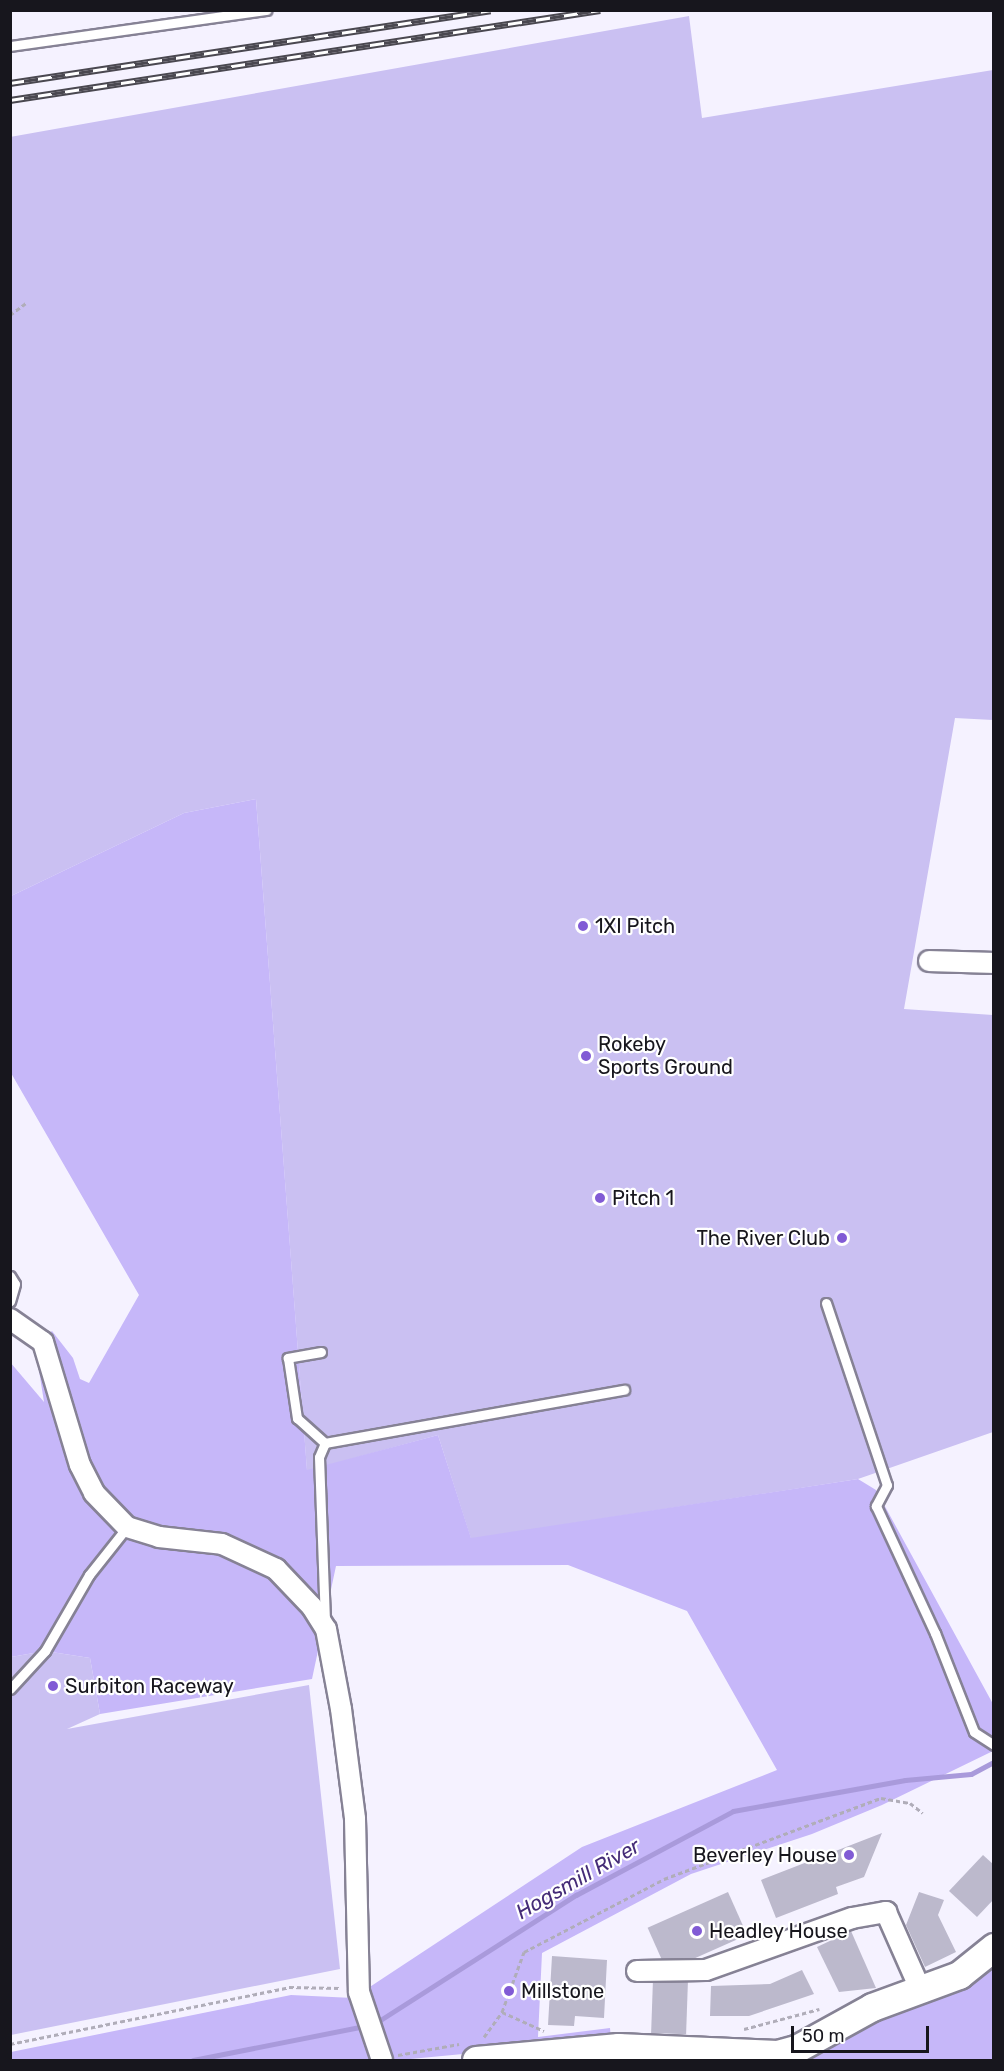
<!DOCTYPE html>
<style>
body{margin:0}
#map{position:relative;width:1004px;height:2071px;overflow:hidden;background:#f5f2ff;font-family:Rubik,sans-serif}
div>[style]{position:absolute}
.green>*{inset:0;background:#cac0f2}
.forest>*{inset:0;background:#c6b7f9}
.stream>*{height:5px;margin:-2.5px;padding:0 2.5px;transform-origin:2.5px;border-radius:2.5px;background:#a99adb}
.building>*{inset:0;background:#bcb9cc;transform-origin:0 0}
.path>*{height:3px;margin-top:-1.5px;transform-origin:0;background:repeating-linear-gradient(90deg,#b0adb9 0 4.5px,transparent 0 7.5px)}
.roads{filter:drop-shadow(2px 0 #868295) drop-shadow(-2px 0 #868295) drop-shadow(0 2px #868295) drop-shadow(0 -2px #868295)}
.lane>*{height:9px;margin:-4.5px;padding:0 4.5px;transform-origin:4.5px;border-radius:4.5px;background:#fff}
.street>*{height:20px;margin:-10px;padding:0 10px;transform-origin:10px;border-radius:10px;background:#fff}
.secondary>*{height:27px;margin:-13.5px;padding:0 13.5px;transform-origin:13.5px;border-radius:13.5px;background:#fff}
.rail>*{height:7px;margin-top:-3.5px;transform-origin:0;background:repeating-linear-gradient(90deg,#fff 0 14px,#4a4850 0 28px);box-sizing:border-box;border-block:2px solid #4a4850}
.dots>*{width:16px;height:16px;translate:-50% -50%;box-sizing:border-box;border:3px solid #fff;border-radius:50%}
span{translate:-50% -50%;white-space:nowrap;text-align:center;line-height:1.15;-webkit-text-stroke:4.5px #fff;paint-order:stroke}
.poi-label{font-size:20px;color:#17161d}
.left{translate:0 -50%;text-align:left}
.right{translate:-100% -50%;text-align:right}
.water-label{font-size:21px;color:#452c78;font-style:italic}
.frame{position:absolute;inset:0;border:12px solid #17161d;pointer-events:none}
.scale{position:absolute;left:791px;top:2026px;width:138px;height:27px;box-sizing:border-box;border:3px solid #17161d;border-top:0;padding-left:8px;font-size:18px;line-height:21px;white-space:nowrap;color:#17161d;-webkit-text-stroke:4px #fff;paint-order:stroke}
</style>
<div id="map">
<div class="green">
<div style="clip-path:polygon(689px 16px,702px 118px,993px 70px,993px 720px,955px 718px,904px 1009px,993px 1015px,993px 1432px,858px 1479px,471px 1539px,438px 1435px,307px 1471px,256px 799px,184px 813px,11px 896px,10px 137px)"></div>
<div style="clip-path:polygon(45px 1651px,90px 1658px,100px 1714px,67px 1729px,309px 1685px,340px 1969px,11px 2035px,11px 1657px)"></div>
</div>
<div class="forest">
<div style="clip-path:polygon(256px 799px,307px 1470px,438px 1435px,471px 1538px,858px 1479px,876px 1490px,993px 1704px,993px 1751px,882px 1805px,812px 1834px,691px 1874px,542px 1953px,538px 2037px,610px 2028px,611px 2040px,400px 2060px,11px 2060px,11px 2052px,291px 1995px,353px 1998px,582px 1847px,777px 1770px,687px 1611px,568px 1565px,336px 1566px,312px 1679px,100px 1714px,90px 1658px,45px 1651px,11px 1657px,10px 1362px,44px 1402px,37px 1358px,50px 1347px,46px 1336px,52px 1331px,73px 1358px,80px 1379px,89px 1383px,139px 1295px,11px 1073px,11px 896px,184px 813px)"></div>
<div style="clip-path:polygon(993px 1964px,993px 2060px,770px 2060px,890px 2009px,949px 1995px)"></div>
</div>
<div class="stream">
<div style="left:374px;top:2024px;width:240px;rotate:-32.6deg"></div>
<div style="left:576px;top:1895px;width:178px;rotate:-28.1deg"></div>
<div style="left:733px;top:1811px;width:175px;rotate:-10.2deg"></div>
<div style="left:905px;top:1780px;width:66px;rotate:-5.2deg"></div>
<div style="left:971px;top:1774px;width:26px;rotate:-28deg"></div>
<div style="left:193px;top:2060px;width:175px;rotate:-11.2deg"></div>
</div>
<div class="building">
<div style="clip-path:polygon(882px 1833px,864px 1877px,836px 1887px,838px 1894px,776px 1918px,761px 1880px)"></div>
<div style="clip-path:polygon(983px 1855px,994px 1865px,994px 1899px,977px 1917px,949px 1891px)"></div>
<div style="left:728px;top:1892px;width:47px;height:88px;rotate:66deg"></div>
<div style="clip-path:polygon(919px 1892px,944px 1900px,938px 1915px,956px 1952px,925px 1967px,906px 1925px)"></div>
<div style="clip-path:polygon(851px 1931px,876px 1988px,839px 1992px,817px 1947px)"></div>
<div style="clip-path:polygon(552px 1956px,607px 1960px,604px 2018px,575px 2016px,574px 2026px,548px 2025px)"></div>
<div style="clip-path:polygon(802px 1970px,814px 1994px,749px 2016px,710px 2016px,711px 1986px,770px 1984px)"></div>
<div style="left:653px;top:1979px;width:35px;height:54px;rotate:2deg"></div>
</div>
<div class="path">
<div style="left:10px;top:315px;width:20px;rotate:-37deg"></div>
<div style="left:502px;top:2012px;width:46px;rotate:24.3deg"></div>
<div style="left:744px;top:2029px;width:78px;rotate:-14.9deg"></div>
<div style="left:484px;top:2037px;width:31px;rotate:-54deg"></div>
<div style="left:502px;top:2012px;width:64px;rotate:-69.9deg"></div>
<div style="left:524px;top:1952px;width:158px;rotate:-27.5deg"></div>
<div style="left:664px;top:1879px;width:232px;rotate:-20.5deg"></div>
<div style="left:881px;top:1798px;width:29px;rotate:10deg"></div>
<div style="left:910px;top:1803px;width:16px;rotate:38deg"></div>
<div style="left:10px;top:2044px;width:285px;rotate:-11.5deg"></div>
<div style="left:289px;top:1987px;width:51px;rotate:1.1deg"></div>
<div style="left:398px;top:2055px;width:62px;rotate:-10.2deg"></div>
</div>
<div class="roads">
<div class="lane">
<div style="left:10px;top:46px;width:259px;rotate:-8deg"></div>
<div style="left:10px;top:1276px;width:9px;rotate:58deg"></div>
<div style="left:15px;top:1284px;width:18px;rotate:106deg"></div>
<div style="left:826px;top:1303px;width:192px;rotate:71.5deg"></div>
<div style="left:887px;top:1485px;width:24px;rotate:118deg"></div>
<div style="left:876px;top:1506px;width:140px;rotate:65.1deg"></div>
<div style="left:935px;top:1633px;width:106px;rotate:68.5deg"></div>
<div style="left:974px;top:1732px;width:24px;rotate:33deg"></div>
<div style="left:321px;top:1352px;width:34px;rotate:170deg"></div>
<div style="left:288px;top:1358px;width:61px;rotate:81.5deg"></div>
<div style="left:297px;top:1418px;width:38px;rotate:42deg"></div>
<div style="left:325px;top:1621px;width:164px;rotate:-92.1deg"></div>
<div style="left:319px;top:1457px;width:15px;rotate:-67deg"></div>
<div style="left:325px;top:1443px;width:304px;rotate:-10.1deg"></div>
<div style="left:10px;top:1689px;width:52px;rotate:-47.4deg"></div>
<div style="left:45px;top:1651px;width:88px;rotate:-59.9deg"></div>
<div style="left:89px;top:1575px;width:61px;rotate:-51.6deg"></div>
</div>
<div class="street">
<div style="left:929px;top:961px;width:65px;rotate:1.8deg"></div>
<div style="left:10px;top:1319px;width:40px;rotate:34.9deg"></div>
<div style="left:43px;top:1342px;width:128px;rotate:73.3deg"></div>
<div style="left:80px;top:1465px;width:31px;rotate:63deg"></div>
<div style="left:94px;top:1493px;width:47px;rotate:45.9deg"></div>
<div style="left:127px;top:1527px;width:34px;rotate:17deg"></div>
<div style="left:159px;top:1537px;width:63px;rotate:6.3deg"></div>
<div style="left:222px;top:1544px;width:60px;rotate:24.8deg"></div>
<div style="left:276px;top:1569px;width:52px;rotate:46.5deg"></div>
<div style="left:312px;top:1607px;width:26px;rotate:58deg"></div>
<div style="left:326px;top:1629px;width:81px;rotate:79.4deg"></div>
<div style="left:341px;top:1709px;width:111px;rotate:82.7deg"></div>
<div style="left:355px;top:1819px;width:173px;rotate:88.7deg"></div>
<div style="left:359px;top:1992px;width:72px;rotate:71.3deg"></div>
<div style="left:637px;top:1971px;width:69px;rotate:-0.8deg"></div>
<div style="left:706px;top:1970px;width:155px;rotate:-19.6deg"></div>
<div style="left:852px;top:1918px;width:35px;rotate:-10deg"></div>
<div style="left:886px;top:1912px;width:86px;rotate:66.1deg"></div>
</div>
<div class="secondary">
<div style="left:476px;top:2060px;width:143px;rotate:-5.2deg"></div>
<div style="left:618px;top:2047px;width:159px;rotate:2.5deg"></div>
<div style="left:777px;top:2054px;width:20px;rotate:-15deg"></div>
<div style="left:796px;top:2049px;width:87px;rotate:-28.9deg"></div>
<div style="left:872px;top:2007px;width:93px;rotate:-20.2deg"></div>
<div style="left:959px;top:1975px;width:45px;rotate:-38.7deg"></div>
</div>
</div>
<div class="rail">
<div style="left:10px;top:83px;width:486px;rotate:-8.6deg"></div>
<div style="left:10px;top:100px;width:597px;rotate:-8.67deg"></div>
</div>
<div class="dots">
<div style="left:583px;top:926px;background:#815bd5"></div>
<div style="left:586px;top:1056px;background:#815bd5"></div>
<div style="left:600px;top:1198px;background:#815bd5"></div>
<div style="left:842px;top:1238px;background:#815bd5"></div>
<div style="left:53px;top:1686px;background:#815bd5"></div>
<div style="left:849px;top:1855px;background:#815bd5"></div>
<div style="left:697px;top:1931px;background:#815bd5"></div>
<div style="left:509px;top:1991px;background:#815bd5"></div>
</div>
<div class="poi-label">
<span class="left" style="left:595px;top:926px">1XI Pitch</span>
<span class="left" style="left:598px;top:1056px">Rokeby<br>Sports Ground</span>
<span class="left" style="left:612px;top:1198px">Pitch 1</span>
<span class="right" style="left:830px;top:1238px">The River Club</span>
<span class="left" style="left:65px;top:1686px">Surbiton Raceway</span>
<span class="right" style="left:837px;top:1855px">Beverley House</span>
<span class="left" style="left:709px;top:1931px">Headley House</span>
<span class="left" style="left:521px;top:1991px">Millstone</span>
</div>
<div class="water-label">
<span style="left:578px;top:1879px;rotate:-30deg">Hogsmill River</span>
</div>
<div class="frame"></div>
<div class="scale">50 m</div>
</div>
